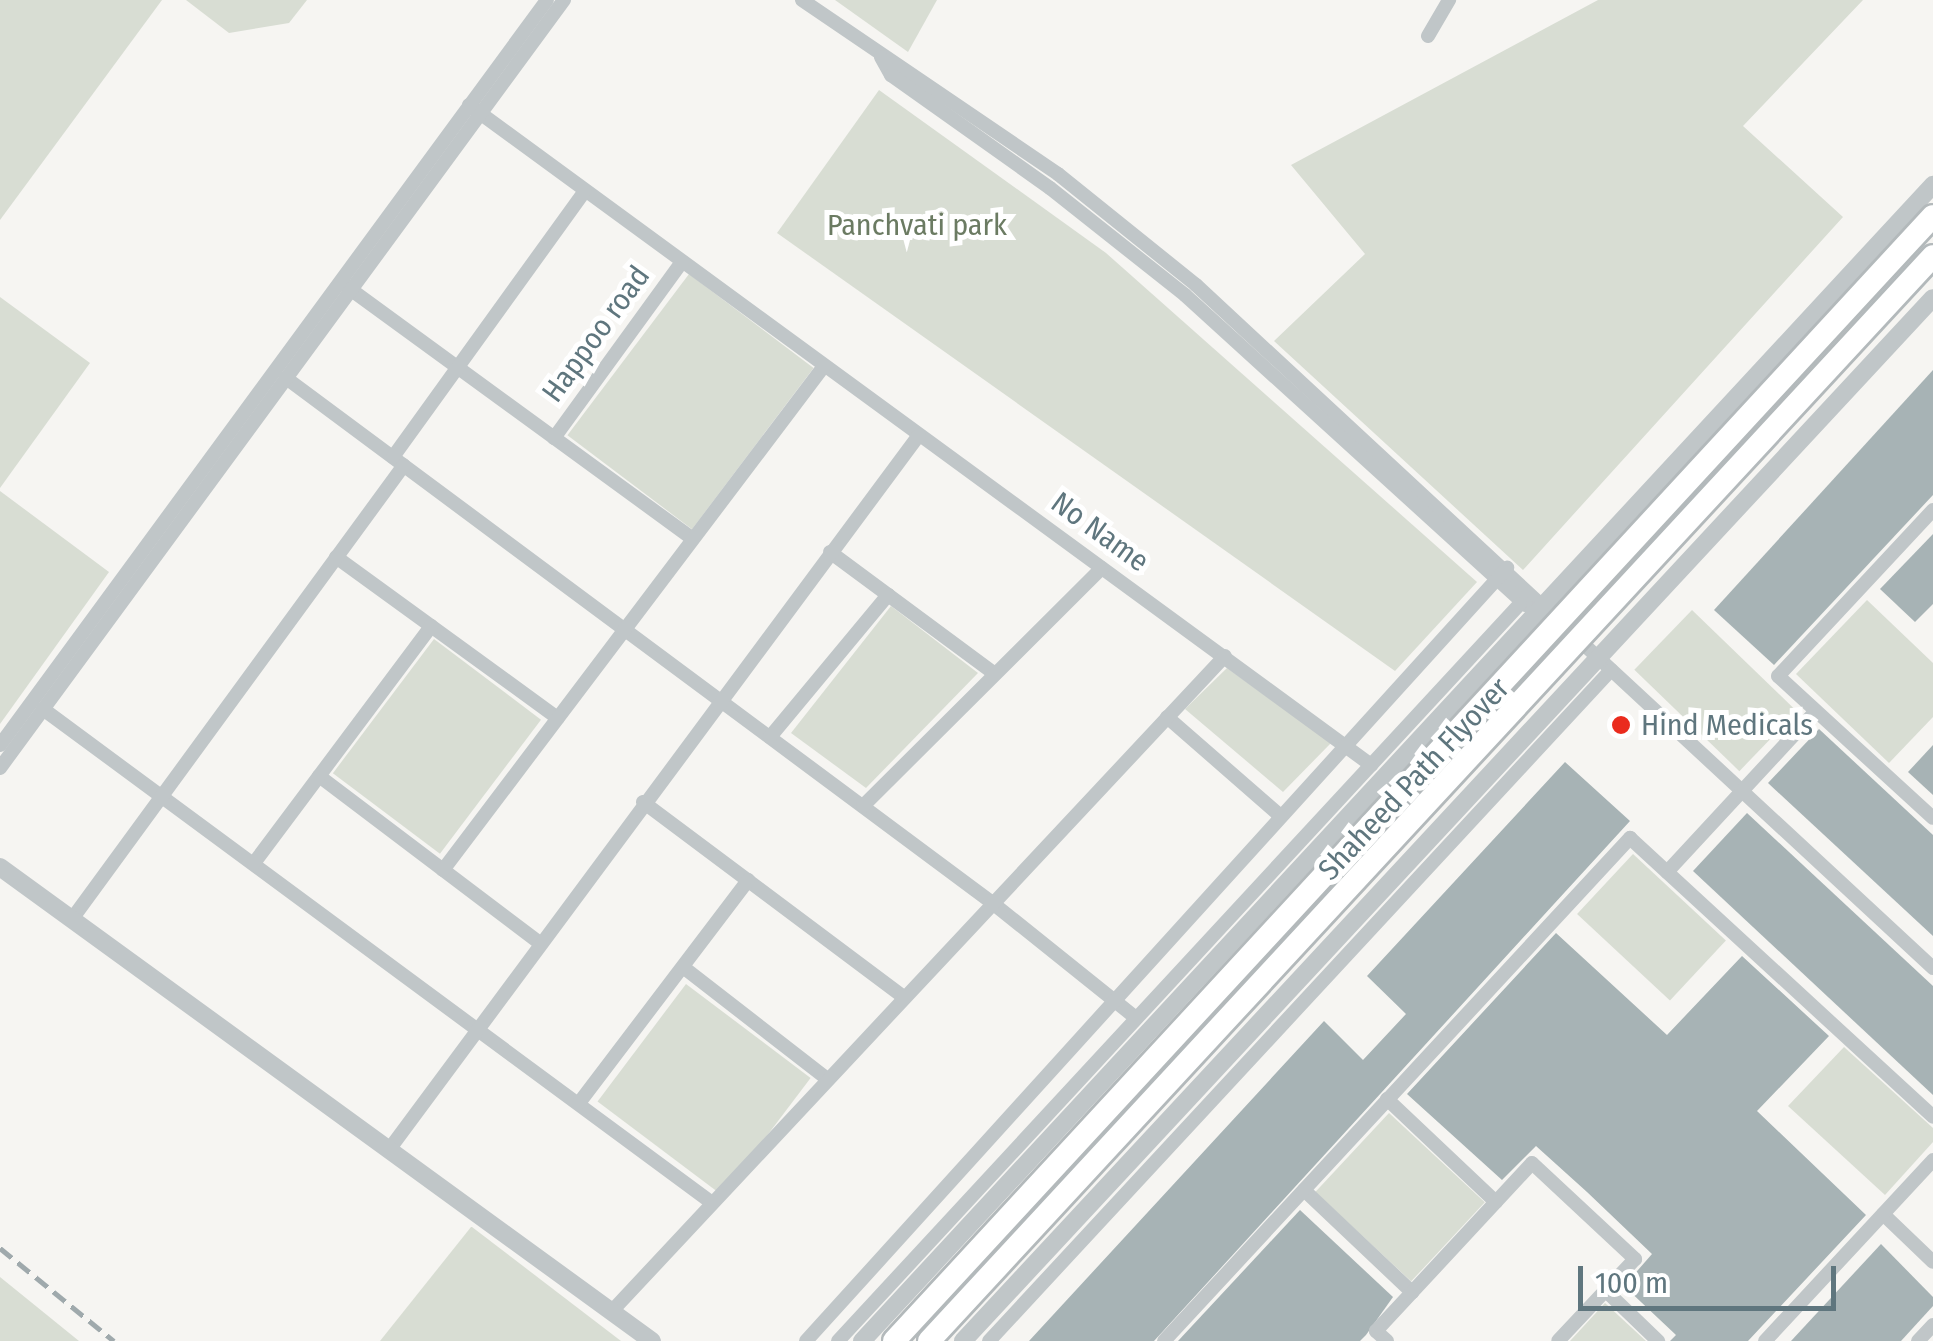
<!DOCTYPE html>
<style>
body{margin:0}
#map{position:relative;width:1933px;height:1341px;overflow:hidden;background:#f6f5f2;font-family:"Fira Sans Condensed",sans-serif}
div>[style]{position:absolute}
.green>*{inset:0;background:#d8ddd3;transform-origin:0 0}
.building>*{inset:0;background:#a7b3b5}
.minor>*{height:14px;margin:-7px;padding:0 7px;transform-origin:7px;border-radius:7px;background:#c0c6c8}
.tertiary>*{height:18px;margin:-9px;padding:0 9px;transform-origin:9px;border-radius:9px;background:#c0c6c8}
.rail>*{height:5px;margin-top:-2.5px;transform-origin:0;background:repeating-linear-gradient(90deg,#9fa9ac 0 15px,transparent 0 23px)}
.bridges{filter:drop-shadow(2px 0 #b3b9bb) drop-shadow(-2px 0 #b3b9bb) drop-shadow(0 2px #b3b9bb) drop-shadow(0 -2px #b3b9bb)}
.trunk-bridge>*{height:22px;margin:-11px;padding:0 11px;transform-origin:11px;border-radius:11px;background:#fff}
.dots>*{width:28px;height:28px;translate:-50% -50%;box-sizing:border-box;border:5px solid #fff;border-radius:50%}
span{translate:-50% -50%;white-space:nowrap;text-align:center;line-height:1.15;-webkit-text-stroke:10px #fff;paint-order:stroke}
.park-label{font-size:30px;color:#6b7b62}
.street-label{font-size:30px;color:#5f767e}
.poi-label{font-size:30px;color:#5f767e}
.left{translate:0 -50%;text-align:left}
.scale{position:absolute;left:1578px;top:1266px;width:258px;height:45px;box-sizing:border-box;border:5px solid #5f767e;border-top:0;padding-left:12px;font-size:30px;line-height:35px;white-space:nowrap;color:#5f767e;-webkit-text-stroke:8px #fff;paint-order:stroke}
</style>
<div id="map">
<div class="green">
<div style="clip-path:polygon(0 0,162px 0,0 220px)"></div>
<div style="clip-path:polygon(186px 0,307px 0,289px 23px,229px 33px)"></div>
<div style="clip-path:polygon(835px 0,937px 0,908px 52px)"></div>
<div style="clip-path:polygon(1598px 0,1863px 0,1743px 126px,1843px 217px,1523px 570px,1274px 341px,1365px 254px,1291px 165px)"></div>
<div style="clip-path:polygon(879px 90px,1106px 253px,1477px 582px,1395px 671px,777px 233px)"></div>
<div style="left:689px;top:274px;width:156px;height:202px;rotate:37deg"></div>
<div style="clip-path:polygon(0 297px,90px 363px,0 488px)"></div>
<div style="clip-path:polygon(0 491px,109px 572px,0 724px)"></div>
<div style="clip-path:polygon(1867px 600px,1933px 663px,1933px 717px,1889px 763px,1796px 674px)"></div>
<div style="clip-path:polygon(891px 606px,978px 673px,866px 788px,791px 733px)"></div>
<div style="left:1692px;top:610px;width:146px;height:83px;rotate:44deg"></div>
<div style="left:434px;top:639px;width:134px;height:168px;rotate:37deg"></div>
<div style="clip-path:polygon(1227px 668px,1331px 743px,1283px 792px,1185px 709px)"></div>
<div style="left:1633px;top:854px;width:127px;height:82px;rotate:43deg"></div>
<div style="left:686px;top:984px;width:156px;height:147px;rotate:37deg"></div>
<div style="clip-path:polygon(1844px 1047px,1933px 1128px,1933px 1142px,1885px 1195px,1788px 1106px)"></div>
<div style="left:1389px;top:1113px;width:131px;height:108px;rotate:43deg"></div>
<div style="clip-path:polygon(471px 1227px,472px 1227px,621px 1341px,380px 1341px)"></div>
<div style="clip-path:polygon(0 1277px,79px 1341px,0 1341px)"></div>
<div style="clip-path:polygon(1605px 1303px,1646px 1341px,1570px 1341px)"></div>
</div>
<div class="building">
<div style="clip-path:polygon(1933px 370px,1933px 495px,1774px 665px,1714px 610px)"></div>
<div style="clip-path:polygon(1933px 534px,1933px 604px,1915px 622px,1880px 589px)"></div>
<div style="clip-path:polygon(1819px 729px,1933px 835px,1933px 936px,1768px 783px)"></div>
<div style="clip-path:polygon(1933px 745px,1933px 795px,1908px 772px)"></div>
<div style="clip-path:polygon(1565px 762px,1630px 821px,1154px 1341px,1029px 1341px,1324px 1021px,1363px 1060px,1406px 1014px,1367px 976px)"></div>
<div style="clip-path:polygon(1747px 813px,1933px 986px,1933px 1095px,1693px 871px)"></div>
<div style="clip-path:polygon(1556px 933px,1667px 1035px,1742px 956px,1829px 1036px,1757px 1111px,1866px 1215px,1748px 1341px,1670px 1341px,1676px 1335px,1624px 1286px,1652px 1254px,1587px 1192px,1536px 1146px,1502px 1180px,1407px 1094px)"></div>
<div style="clip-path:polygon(1300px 1210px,1393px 1297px,1366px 1335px,1360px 1341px,1178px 1341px)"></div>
<div style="clip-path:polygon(1881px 1244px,1933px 1297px,1933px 1306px,1901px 1341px,1791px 1341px)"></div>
</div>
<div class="minor">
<div style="left:802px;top:0;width:310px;rotate:34.2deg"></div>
<div style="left:1058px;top:174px;width:177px;rotate:38.8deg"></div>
<div style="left:1196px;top:285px;width:1005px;rotate:42.82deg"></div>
<div style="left:1428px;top:36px;width:42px;rotate:-59.7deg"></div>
<div style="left:881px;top:57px;width:21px;rotate:61deg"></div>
<div style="left:891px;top:75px;width:195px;rotate:35.4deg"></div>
<div style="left:1050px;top:188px;width:172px;rotate:38.4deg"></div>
<div style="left:1185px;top:295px;width:461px;rotate:42.3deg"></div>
<div style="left:469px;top:105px;width:1118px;rotate:36.19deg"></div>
<div style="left:346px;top:286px;width:429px;rotate:36.1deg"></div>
<div style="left:286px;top:378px;width:877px;rotate:36.61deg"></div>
<div style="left:990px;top:901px;width:187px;rotate:38.7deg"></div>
<div style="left:554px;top:438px;width:218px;rotate:-54deg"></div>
<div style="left:393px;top:457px;width:328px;rotate:-54.2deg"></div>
<div style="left:1933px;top:510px;width:227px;rotate:133deg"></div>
<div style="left:1778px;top:676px;width:210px;rotate:42.5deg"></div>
<div style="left:830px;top:552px;width:205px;rotate:36.5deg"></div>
<div style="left:336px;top:557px;width:274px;rotate:36deg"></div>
<div style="left:43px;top:709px;width:832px;rotate:36.44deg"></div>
<div style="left:1167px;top:717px;width:147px;rotate:41.1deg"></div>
<div style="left:770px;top:737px;width:185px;rotate:-50.3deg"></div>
<div style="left:0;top:745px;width:924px;rotate:-53.71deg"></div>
<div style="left:0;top:768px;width:953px;rotate:-53.71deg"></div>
<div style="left:319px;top:776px;width:277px;rotate:37.1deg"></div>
<div style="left:643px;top:802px;width:324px;rotate:36.8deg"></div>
<div style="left:863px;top:806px;width:337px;rotate:-44.9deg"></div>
<div style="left:254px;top:863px;width:296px;rotate:-53.2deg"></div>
<div style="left:443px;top:870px;width:632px;rotate:-52.91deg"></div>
<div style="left:1667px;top:872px;width:219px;rotate:-47.2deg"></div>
<div style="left:72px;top:919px;width:562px;rotate:-53.82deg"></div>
<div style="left:683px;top:967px;width:181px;rotate:37.8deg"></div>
<div style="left:1387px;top:1099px;width:150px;rotate:43.4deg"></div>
<div style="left:579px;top:1103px;width:280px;rotate:-52.8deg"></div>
<div style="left:391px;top:1147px;width:886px;rotate:-53.44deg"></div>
<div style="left:1304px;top:1190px;width:149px;rotate:43.4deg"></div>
<div style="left:1883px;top:1214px;width:69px;rotate:43.8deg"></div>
<div style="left:1605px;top:1290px;width:74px;rotate:43.9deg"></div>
<div style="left:612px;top:1311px;width:897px;rotate:-46.9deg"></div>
<div style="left:806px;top:1341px;width:1044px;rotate:-47.8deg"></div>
<div style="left:838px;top:1341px;width:1004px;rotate:-47.22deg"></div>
<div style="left:989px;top:1341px;width:915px;rotate:-47.17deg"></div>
<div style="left:1164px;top:1341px;width:686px;rotate:-47.19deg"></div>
<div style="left:1630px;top:838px;width:412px;rotate:42.6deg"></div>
<div style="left:1387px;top:1341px;width:15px;rotate:-138deg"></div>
<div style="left:1376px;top:1331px;width:229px;rotate:-47.1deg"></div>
<div style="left:1532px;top:1163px;width:141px;rotate:43deg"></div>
<div style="left:1635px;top:1259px;width:112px;rotate:133.2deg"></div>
<div style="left:1765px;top:1341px;width:247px;rotate:-47.1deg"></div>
<div style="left:1918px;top:1341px;width:22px;rotate:-47deg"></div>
</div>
<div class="tertiary">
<div style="left:0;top:867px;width:806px;rotate:36.02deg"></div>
<div style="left:862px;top:1341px;width:1576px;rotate:-47.19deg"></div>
<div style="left:963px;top:1341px;width:1424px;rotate:-47.08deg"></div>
</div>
<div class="rail">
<div style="left:0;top:1248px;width:147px;rotate:39.2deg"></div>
</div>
<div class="bridges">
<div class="trunk-bridge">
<div style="left:894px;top:1341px;width:1531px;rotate:-47.28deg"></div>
<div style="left:929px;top:1341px;width:1478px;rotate:-47.22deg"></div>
</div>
</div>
<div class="dots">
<div style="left:1621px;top:725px;background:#ea2b1d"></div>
</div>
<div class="park-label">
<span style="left:917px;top:225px">Panchvati park</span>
</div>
<div class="street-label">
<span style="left:596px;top:334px;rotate:-54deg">Happoo road</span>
<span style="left:1100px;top:532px;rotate:36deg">No Name</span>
<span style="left:1414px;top:779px;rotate:-47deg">Shaheed Path Flyover</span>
</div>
<div class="poi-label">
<span class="left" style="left:1641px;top:725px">Hind Medicals</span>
</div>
<div class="scale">100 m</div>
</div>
